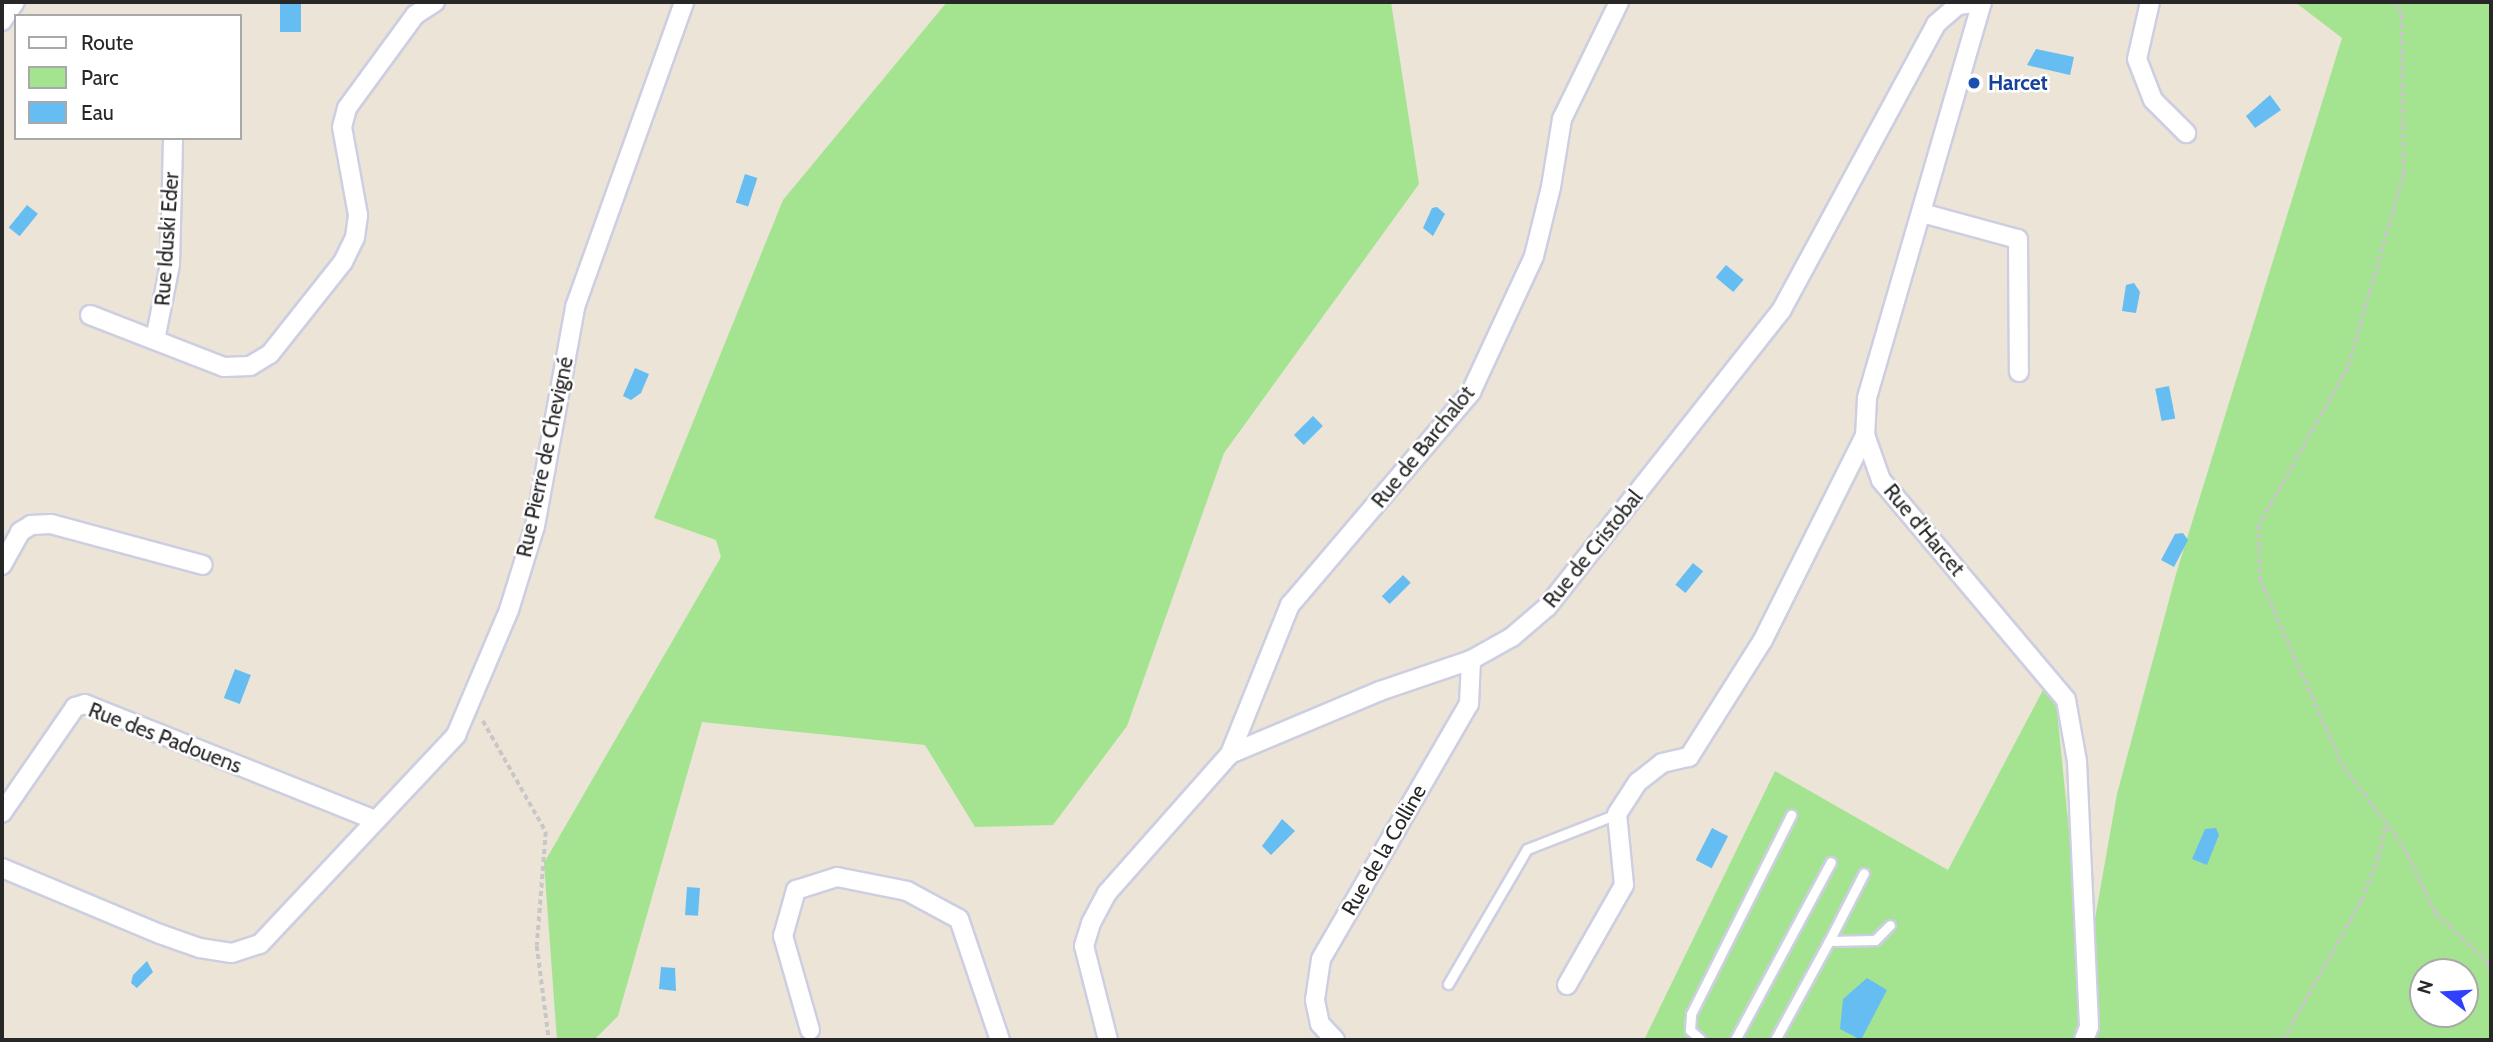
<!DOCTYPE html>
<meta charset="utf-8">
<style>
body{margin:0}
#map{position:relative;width:2493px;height:1042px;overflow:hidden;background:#ebe4d7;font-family:Cabin,sans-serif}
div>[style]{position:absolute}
.green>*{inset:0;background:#a4e491}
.water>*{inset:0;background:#65bdf2;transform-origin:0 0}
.path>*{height:3.5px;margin-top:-1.75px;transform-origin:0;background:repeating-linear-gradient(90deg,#c7c7c7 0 5px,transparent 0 8.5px)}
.roads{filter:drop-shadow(2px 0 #cdcee1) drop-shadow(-2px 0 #cdcee1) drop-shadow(0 2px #cdcee1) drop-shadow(0 -2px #cdcee1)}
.lane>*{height:9px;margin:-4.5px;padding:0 4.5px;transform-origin:4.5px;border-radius:4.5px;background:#fff}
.street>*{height:18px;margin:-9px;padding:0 9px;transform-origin:9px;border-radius:9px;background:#fff}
.dots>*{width:19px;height:19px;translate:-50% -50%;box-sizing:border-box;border:4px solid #fff;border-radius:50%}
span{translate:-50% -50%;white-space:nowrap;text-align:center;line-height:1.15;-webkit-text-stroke:5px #fff;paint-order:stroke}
.transit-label{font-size:21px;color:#164399;font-weight:700}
.left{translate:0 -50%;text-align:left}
.street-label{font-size:21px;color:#272727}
.frame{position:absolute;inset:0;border:4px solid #272727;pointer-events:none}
.legend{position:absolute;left:14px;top:14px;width:228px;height:126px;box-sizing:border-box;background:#fff;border:2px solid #a9a9a9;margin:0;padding:9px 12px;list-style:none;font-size:21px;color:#272727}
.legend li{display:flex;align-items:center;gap:14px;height:35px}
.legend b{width:35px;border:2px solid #a9a9a9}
.north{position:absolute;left:2409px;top:958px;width:70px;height:70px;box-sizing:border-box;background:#fff;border:2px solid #a9a9a9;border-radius:50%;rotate:287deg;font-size:19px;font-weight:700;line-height:28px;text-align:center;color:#272727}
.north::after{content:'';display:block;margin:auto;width:24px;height:32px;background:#3040ff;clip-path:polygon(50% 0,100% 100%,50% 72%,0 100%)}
</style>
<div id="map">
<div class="green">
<div style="clip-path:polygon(947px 2px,1391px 2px,1419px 184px,1224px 453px,1127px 726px,1053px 825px,975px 827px,925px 745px,702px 722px,618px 1016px,594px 1040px,557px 1040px,544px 863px,721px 557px,716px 540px,654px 518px,783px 200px)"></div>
<div style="clip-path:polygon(evenodd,2295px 2px,2491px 2px,2491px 1040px,1644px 1040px,1775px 771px,1948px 870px,2053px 671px,2084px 981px,2117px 794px,2176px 574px,2342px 38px,2295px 2px,2423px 972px,2465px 972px,2465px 1014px,2423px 1014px,2423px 972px)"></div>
</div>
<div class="water">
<div style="left:280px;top:2px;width:21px;height:30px"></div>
<div style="clip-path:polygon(2036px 49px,2074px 57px,2070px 75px,2027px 65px)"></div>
<div style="clip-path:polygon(2270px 95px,2281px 110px,2255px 128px,2246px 116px)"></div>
<div style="left:745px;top:174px;width:13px;height:30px;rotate:18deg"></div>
<div style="left:27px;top:205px;width:14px;height:29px;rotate:39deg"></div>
<div style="clip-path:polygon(1437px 207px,1445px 214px,1433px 236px,1423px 228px,1432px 208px)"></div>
<div style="left:1726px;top:265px;width:23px;height:16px;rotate:40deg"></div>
<div style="clip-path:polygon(2134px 283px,2140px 292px,2136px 313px,2122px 311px,2126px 285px)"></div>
<div style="clip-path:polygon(635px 368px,649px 374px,641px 393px,631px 400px,623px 396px)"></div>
<div style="left:2169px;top:386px;width:33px;height:14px;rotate:79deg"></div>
<div style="left:1313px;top:416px;width:14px;height:27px;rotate:45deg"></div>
<div style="clip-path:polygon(2175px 534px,2183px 533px,2188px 540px,2174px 567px,2161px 560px)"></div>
<div style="left:1693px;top:563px;width:13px;height:28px;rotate:39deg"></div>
<div style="left:1403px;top:575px;width:11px;height:30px;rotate:45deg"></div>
<div style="left:235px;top:669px;width:17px;height:31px;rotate:21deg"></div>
<div style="clip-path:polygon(1282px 819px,1295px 831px,1271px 855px,1262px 846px)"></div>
<div style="left:1712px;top:828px;width:18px;height:36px;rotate:27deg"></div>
<div style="clip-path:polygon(2216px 828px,2219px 835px,2207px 865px,2192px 859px,2205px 829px)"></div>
<div style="left:687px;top:887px;width:13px;height:28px;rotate:4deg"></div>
<div style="clip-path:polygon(147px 961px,153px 972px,137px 988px,131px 983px,133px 975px)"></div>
<div style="clip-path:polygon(661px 967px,675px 968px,676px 991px,659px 989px)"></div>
<div style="clip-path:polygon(1867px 978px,1887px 990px,1861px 1040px,1840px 1029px,1843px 999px)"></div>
</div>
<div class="path">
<div style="left:2395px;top:2px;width:15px;rotate:62deg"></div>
<div style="left:2402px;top:15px;width:159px;rotate:89.3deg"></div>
<div style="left:2404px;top:174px;width:202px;rotate:106.1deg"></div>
<div style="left:2348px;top:368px;width:180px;rotate:119.5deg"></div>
<div style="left:2259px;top:525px;width:54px;rotate:88.9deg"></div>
<div style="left:2260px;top:579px;width:205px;rotate:66.1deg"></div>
<div style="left:2343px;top:766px;width:101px;rotate:53deg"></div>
<div style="left:2404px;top:847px;width:74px;rotate:64.5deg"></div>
<div style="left:2436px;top:914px;width:71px;rotate:42.7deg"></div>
<div style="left:2488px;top:962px;width:15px;rotate:79deg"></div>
<div style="left:483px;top:721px;width:128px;rotate:60.4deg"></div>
<div style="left:546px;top:832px;width:114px;rotate:94.5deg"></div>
<div style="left:537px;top:946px;width:95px;rotate:82.7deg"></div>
<div style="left:2283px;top:1040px;width:159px;rotate:-60.7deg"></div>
<div style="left:2361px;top:901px;width:46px;rotate:-68.4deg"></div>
<div style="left:2378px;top:858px;width:37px;rotate:-77deg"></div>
</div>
<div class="roads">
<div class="lane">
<div style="left:1829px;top:941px;width:76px;rotate:-62.8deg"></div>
<div style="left:1448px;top:984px;width:156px;rotate:-59.7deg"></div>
<div style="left:1527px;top:849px;width:97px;rotate:-21.3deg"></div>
<div style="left:1701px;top:1040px;width:15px;rotate:-138deg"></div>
<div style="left:1690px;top:1030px;width:16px;rotate:-86deg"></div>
<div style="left:1691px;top:1014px;width:223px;rotate:-63.3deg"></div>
<div style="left:1735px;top:1040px;width:202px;rotate:-61.7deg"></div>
<div style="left:1775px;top:1040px;width:113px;rotate:-61.4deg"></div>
<div style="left:1829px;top:941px;width:46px;rotate:-1.2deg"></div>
<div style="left:1875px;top:940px;width:21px;rotate:-45deg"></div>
</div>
<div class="street">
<div style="left:1982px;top:2px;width:413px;rotate:106.2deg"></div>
<div style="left:1867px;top:399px;width:36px;rotate:93deg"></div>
<div style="left:1865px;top:435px;width:48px;rotate:70.4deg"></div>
<div style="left:1881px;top:480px;width:287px;rotate:49.9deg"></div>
<div style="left:2066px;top:700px;width:62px;rotate:79.8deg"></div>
<div style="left:2077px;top:761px;width:266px;rotate:87.4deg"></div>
<div style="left:2089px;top:1027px;width:14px;rotate:111deg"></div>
<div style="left:2150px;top:2px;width:58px;rotate:102.8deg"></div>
<div style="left:2137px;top:59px;width:44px;rotate:68.7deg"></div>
<div style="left:2153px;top:100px;width:47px;rotate:45deg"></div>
<div style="left:2px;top:21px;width:23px;rotate:-56deg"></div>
<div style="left:1922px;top:213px;width:99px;rotate:15.2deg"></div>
<div style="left:2018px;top:239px;width:133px;rotate:89.6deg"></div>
<div style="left:90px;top:315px;width:144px;rotate:21.2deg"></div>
<div style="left:224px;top:367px;width:26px;rotate:-2deg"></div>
<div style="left:250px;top:366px;width:23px;rotate:-31deg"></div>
<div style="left:270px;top:354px;width:117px;rotate:-51.6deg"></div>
<div style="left:343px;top:262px;width:28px;rotate:-64deg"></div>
<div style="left:355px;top:237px;width:22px;rotate:-82deg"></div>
<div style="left:358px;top:215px;width:89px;rotate:-100.3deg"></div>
<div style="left:342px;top:127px;width:20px;rotate:-75deg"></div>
<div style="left:347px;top:108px;width:115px;rotate:-53.8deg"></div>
<div style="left:415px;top:15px;width:24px;rotate:-33deg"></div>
<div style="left:155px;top:340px;width:77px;rotate:-78.8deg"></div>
<div style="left:170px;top:264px;width:126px;rotate:-88.6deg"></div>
<div style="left:2px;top:565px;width:38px;rotate:-61deg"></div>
<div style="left:20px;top:532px;width:13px;rotate:-32deg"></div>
<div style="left:31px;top:525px;width:20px;rotate:-3deg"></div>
<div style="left:51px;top:524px;width:157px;rotate:15.1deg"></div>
<div style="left:1230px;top:754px;width:161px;rotate:-68.1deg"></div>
<div style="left:1290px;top:605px;width:280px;rotate:-49.6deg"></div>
<div style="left:1471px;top:392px;width:150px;rotate:-65.1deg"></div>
<div style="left:1534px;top:256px;width:71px;rotate:-76.2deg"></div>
<div style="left:1551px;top:187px;width:69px;rotate:-80.8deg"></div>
<div style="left:1562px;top:119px;width:130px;rotate:-64deg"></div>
<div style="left:2px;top:813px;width:129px;rotate:-55.4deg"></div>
<div style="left:75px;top:707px;width:10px;rotate:-17deg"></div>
<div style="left:85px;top:704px;width:312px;rotate:21.8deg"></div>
<div style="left:2px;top:868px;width:171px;rotate:22.7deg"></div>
<div style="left:160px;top:934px;width:42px;rotate:19.3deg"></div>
<div style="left:200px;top:948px;width:32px;rotate:9deg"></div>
<div style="left:232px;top:953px;width:29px;rotate:-18deg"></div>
<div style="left:260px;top:944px;width:287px;rotate:-46.8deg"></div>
<div style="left:456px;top:735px;width:136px;rotate:-67deg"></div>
<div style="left:509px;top:610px;width:88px;rotate:-72.8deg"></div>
<div style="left:535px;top:526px;width:223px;rotate:-79.6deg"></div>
<div style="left:575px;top:307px;width:324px;rotate:-70.3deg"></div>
<div style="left:1567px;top:985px;width:115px;rotate:-60.3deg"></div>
<div style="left:1624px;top:885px;width:71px;rotate:-95.6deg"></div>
<div style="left:1617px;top:814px;width:38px;rotate:-57deg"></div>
<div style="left:1638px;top:782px;width:31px;rotate:-38deg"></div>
<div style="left:1662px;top:763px;width:28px;rotate:-13deg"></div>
<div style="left:1689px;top:757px;width:138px;rotate:-57.7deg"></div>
<div style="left:1763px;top:640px;width:229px;rotate:-63.5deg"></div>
<div style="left:810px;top:1030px;width:98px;rotate:-106deg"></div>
<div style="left:783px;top:936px;width:48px;rotate:-74.2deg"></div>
<div style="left:796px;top:890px;width:43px;rotate:-17.6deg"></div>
<div style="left:837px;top:877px;width:71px;rotate:11.3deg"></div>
<div style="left:907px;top:891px;width:59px;rotate:28.3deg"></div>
<div style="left:959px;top:919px;width:128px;rotate:71.3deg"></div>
<div style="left:1108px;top:1040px;width:97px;rotate:-104.3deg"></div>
<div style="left:1084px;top:946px;width:24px;rotate:-73deg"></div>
<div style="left:1091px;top:923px;width:34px;rotate:-62deg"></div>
<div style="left:1107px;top:893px;width:186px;rotate:-48.5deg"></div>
<div style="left:1230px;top:754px;width:163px;rotate:-22.8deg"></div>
<div style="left:1380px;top:691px;width:96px;rotate:-18.8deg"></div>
<div style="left:1471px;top:660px;width:47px;rotate:-29.3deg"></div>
<div style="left:1512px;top:637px;width:46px;rotate:-40.6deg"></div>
<div style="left:1547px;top:607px;width:377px;rotate:-51.7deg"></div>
<div style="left:1781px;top:311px;width:326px;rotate:-61.6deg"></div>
<div style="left:1936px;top:24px;width:29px;rotate:-41deg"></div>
<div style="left:1958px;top:5px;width:24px;rotate:-7deg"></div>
<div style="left:1335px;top:1040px;width:22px;rotate:-133deg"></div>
<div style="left:1320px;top:1024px;width:25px;rotate:-102deg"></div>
<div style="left:1315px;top:1000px;width:41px;rotate:-81.7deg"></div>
<div style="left:1321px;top:959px;width:295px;rotate:-59.9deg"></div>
<div style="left:1469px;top:704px;width:44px;rotate:-87.4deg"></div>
</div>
</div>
<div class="dots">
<div style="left:1974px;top:83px;background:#1a4fb4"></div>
</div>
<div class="transit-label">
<span class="left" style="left:1988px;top:83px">Harcet</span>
</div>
<div class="street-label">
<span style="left:167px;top:239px;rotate:-86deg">Rue Iduski Eder</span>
<span style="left:1423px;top:447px;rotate:-51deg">Rue de Barchalot</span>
<span style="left:545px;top:457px;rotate:-78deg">Rue Pierre de Chevigné</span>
<span style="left:1924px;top:530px;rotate:50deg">Rue d'Harcet</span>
<span style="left:1593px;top:549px;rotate:-51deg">Rue de Cristobal</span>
<span style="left:165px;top:738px;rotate:21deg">Rue des Padouens</span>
<span style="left:1384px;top:850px;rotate:-60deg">Rue de la Colline</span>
</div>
<div class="frame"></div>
<ul class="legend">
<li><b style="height:9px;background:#fff"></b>Route</li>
<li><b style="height:19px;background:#a4e491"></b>Parc</li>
<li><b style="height:19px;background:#65bdf2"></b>Eau</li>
</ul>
<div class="north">N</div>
</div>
